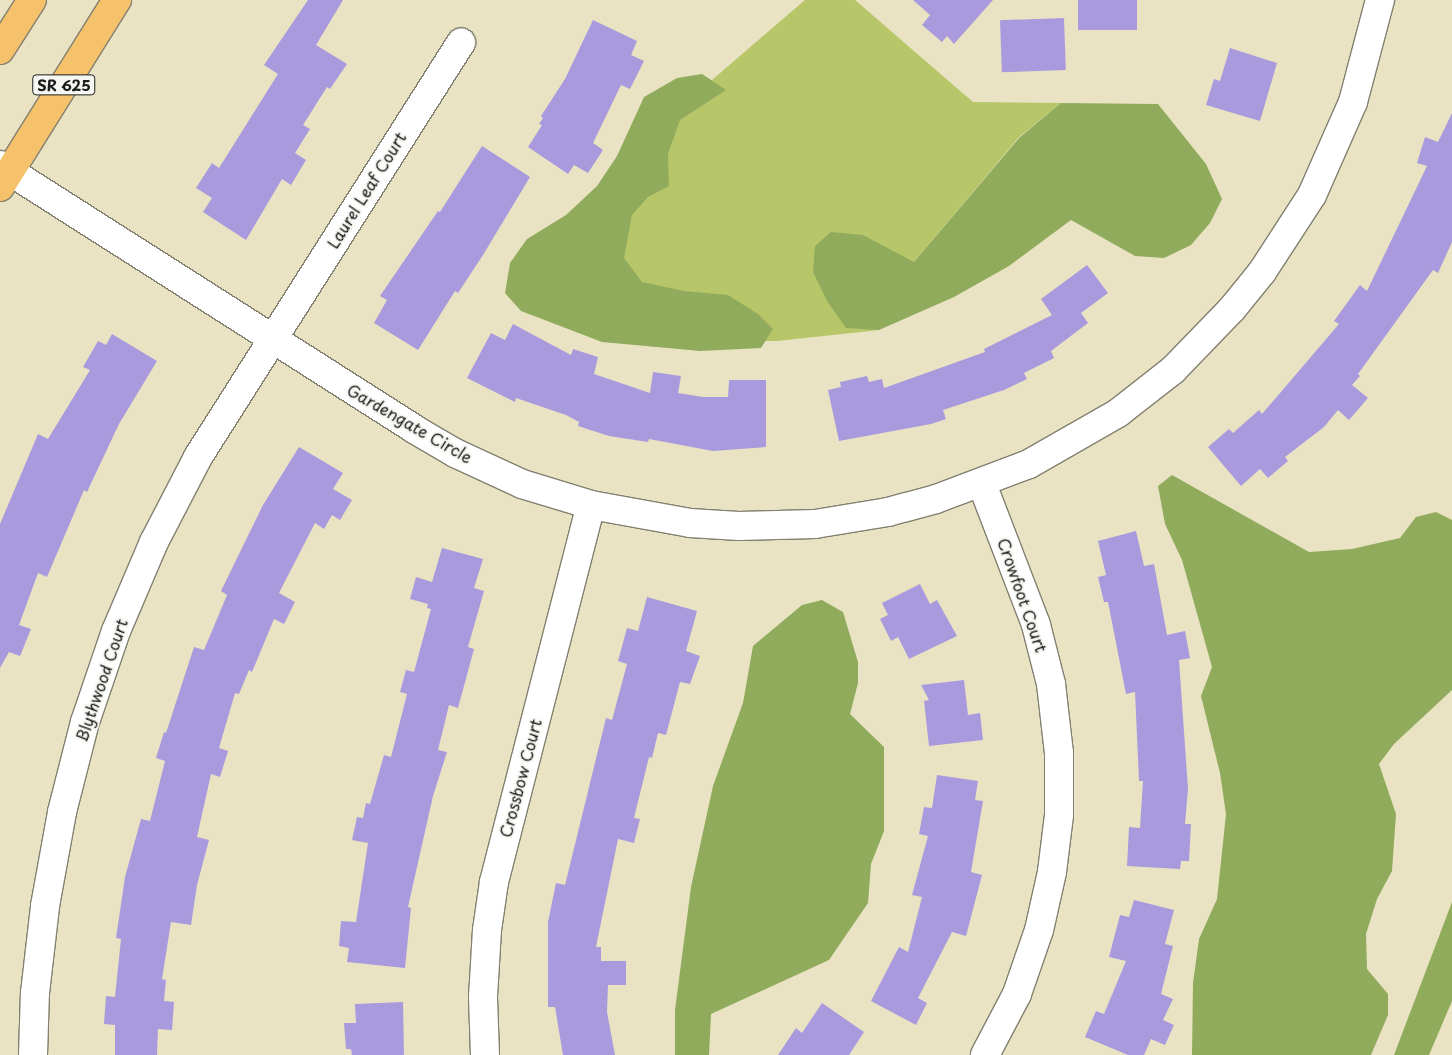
<!DOCTYPE html>
<style>
body{margin:0}
#map{position:relative;width:1452px;height:1055px;overflow:hidden;background:#e9e3c3;font-family:"Playpen Sans",sans-serif}
div>[style]{position:absolute}
.green>*{inset:0;background:#b7c669}
.forest>*{inset:0;background:#91ab5d}
.building>*{inset:0;background:#a99ade;transform-origin:0 0}
.roads{filter:drop-shadow(1px 0 #828070) drop-shadow(-1px 0 #828070) drop-shadow(0 1px #828070) drop-shadow(0 -1px #828070)}
.street>*{height:28px;margin:-14px;padding:0 14px;transform-origin:14px;border-radius:14px;background:#fff}
.primary>*{height:28px;margin:-14px;padding:0 14px;transform-origin:14px;border-radius:14px;background:#f5c16b}
span{translate:-50% -50%;white-space:nowrap;text-align:center;line-height:1.15;-webkit-text-stroke:4px #f6f6f2;paint-order:stroke}
.shield-label span{padding:1px 4px;background:#f6f6f2;border:1px solid;border-radius:4px;-webkit-text-stroke-width:0}
.shield-label{font-size:15px;color:#1c1c1c;font-weight:700}
.street-label{font-size:16px;color:#1c1c1c}
</style>
<div id="map">
<div class="green">
<div style="clip-path:polygon(805px 0,855px 0,973px 102px,1061px 103px,1019px 137px,914px 262px,879px 330px,777px 341px,705px 341px,636px 328px,598px 204px,648px 135px)"></div>
</div>
<div class="forest">
<div style="clip-path:polygon(702px 74px,726px 90px,680px 120px,668px 154px,669px 186px,648px 197px,632px 215px,624px 258px,642px 282px,684px 291px,728px 295px,758px 314px,773px 329px,761px 348px,700px 351px,602px 342px,521px 311px,505px 293px,510px 263px,527px 239px,566px 215px,597px 186px,617px 156px,644px 97px,677px 78px)"></div>
<div style="clip-path:polygon(1061px 103px,1158px 104px,1206px 164px,1222px 199px,1210px 223px,1191px 245px,1164px 258px,1135px 256px,1071px 220px,1009px 266px,954px 297px,879px 330px,846px 328px,827px 301px,813px 272px,815px 246px,831px 232px,863px 235px,914px 262px,1020px 137px)"></div>
<div style="clip-path:polygon(1172px 475px,1309px 552px,1352px 549px,1400px 538px,1416px 517px,1436px 512px,1452px 520px,1452px 690px,1394px 744px,1379px 764px,1396px 814px,1392px 871px,1377px 899px,1366px 934px,1367px 969px,1388px 994px,1388px 1015px,1371px 1055px,1192px 1055px,1193px 983px,1199px 939px,1217px 899px,1226px 814px,1220px 773px,1201px 696px,1212px 667px,1182px 560px,1165px 524px,1158px 486px)"></div>
<div style="clip-path:polygon(822px 600px,843px 612px,858px 662px,858px 683px,850px 714px,884px 747px,884px 831px,871px 864px,868px 903px,829px 960px,711px 1014px,709px 1055px,675px 1055px,675px 1010px,691px 887px,713px 786px,743px 703px,753px 646px,802px 605px)"></div>
<div style="clip-path:polygon(1452px 902px,1452px 1001px,1429px 1055px,1394px 1055px)"></div>
</div>
<div class="building">
<div style="clip-path:polygon(308px 0,343px 0,316px 45px,347px 64px,330px 89px,327px 87px,303px 125px,310px 129px,295px 153px,306px 160px,291px 185px,282px 179px,246px 240px,203px 212px,212px 198px,196px 188px,212px 163px,219px 168px,278px 74px,264px 65px)"></div>
<div style="clip-path:polygon(913px 0,993px 0,954px 44px,947px 36px,942px 42px,922px 25px,930px 15px)"></div>
<div style="left:1078px;top:0;width:59px;height:30px"></div>
<div style="left:1064px;top:18px;width:52px;height:64px;rotate:88deg"></div>
<div style="clip-path:polygon(593px 20px,637px 41px,631px 55px,644px 61px,630px 89px,621px 85px,593px 143px,603px 150px,588px 173px,574px 165px,568px 174px,528px 147px,542px 125px,539px 124px,543px 118px,541px 116px,565px 79px)"></div>
<div style="clip-path:polygon(1230px 48px,1277px 63px,1260px 121px,1206px 105px,1214px 79px,1220px 81px)"></div>
<div style="clip-path:polygon(1452px 113px,1452px 242px,1438px 273px,1433px 270px,1358px 374px,1360px 376px,1352px 385px,1368px 398px,1349px 420px,1338px 410px,1324px 427px,1285px 457px,1288px 461px,1268px 478px,1260px 469px,1241px 486px,1208px 447px,1229px 429px,1233px 433px,1259px 410px,1262px 414px,1339px 324px,1334px 321px,1360px 285px,1367px 291px,1427px 166px,1417px 163px,1425px 137px,1438px 142px)"></div>
<div style="clip-path:polygon(482px 146px,530px 177px,483px 255px,458px 293px,455px 291px,418px 350px,374px 323px,387px 300px,380px 296px,438px 211px,440px 212px)"></div>
<div style="clip-path:polygon(1087px 265px,1108px 293px,1081px 313px,1088px 323px,1051px 351px,1054px 358px,1024px 373px,1027px 379px,1004px 390px,943px 410px,946px 419px,931px 424px,839px 441px,828px 390px,841px 387px,840px 382px,867px 376px,869px 382px,882px 379px,884px 388px,985px 352px,984px 349px,1052px 315px,1041px 299px)"></div>
<div style="clip-path:polygon(513px 324px,571px 355px,573px 349px,598px 357px,594px 374px,650px 393px,653px 372px,681px 376px,678px 393px,703px 397px,728px 397px,729px 380px,766px 380px,766px 447px,713px 451px,649px 439px,648px 442px,609px 436px,578px 426px,579px 422px,566px 415px,516px 398px,515px 402px,467px 378px,491px 333px,505px 340px)"></div>
<div style="clip-path:polygon(112px 334px,157px 361px,119px 424px,87px 492px,84px 490px,47px 577px,38px 573px,19px 625px,31px 629px,20px 656px,9px 652px,0 668px,0 524px,38px 434px,48px 439px,90px 370px,83px 367px,98px 341px,106px 345px)"></div>
<div style="clip-path:polygon(299px 447px,343px 473px,333px 489px,352px 500px,340px 520px,332px 515px,324px 529px,315px 523px,279px 593px,295px 602px,284px 624px,274px 619px,252px 672px,249px 670px,239px 694px,235px 693px,219px 748px,228px 751px,220px 777px,211px 774px,197px 837px,209px 840px,197px 885px,191px 925px,171px 922px,162px 979px,166px 980px,164px 1001px,174px 1002px,172px 1030px,158px 1029px,157px 1055px,115px 1055px,115px 1025px,104px 1024px,106px 996px,115px 997px,121px 939px,116px 938px,125px 877px,141px 819px,150px 821px,165px 761px,156px 758px,164px 732px,166px 733px,194px 647px,204px 650px,227px 595px,221px 591px,263px 505px)"></div>
<div style="clip-path:polygon(1136px 531px,1144px 566px,1154px 564px,1167px 635px,1185px 631px,1190px 658px,1179px 660px,1188px 789px,1185px 824px,1191px 824px,1189px 861px,1181px 861px,1180px 869px,1127px 866px,1129px 827px,1140px 828px,1143px 781px,1139px 781px,1135px 692px,1126px 694px,1108px 602px,1104px 602px,1098px 577px,1106px 575px,1098px 541px)"></div>
<div style="clip-path:polygon(442px 548px,483px 559px,474px 588px,484px 591px,468px 647px,474px 649px,458px 708px,449px 705px,438px 750px,447px 752px,433px 796px,408px 907px,411px 908px,405px 968px,347px 962px,349px 948px,339px 946px,341px 921px,356px 922px,368px 843px,352px 840px,357px 817px,363px 818px,366px 803px,370px 804px,384px 755px,391px 757px,407px 694px,400px 692px,406px 670px,414px 672px,431px 609px,427px 608px,428px 604px,410px 599px,416px 577px,432px 582px)"></div>
<div style="clip-path:polygon(920px 584px,930px 604px,937px 600px,957px 636px,909px 659px,898px 637px,891px 641px,880px 619px,888px 615px,882px 603px)"></div>
<div style="clip-path:polygon(647px 597px,697px 611px,686px 651px,700px 656px,690px 684px,680px 682px,666px 735px,658px 733px,652px 758px,649px 757px,634px 818px,640px 819px,634px 843px,618px 839px,596px 947px,601px 947px,601px 961px,626px 961px,626px 985px,608px 985px,607px 1012px,615px 1055px,563px 1055px,555px 1007px,548px 1007px,548px 922px,556px 883px,565px 885px,606px 718px,612px 720px,627px 664px,618px 661px,627px 628px,638px 631px)"></div>
<div style="clip-path:polygon(964px 680px,968px 715px,980px 713px,983px 740px,929px 746px,924px 701px,929px 700px,921px 685px)"></div>
<div style="clip-path:polygon(937px 775px,978px 781px,975px 800px,983px 801px,971px 872px,982px 875px,966px 936px,952px 932px,918px 998px,927px 1003px,916px 1025px,871px 1001px,899px 947px,908px 952px,922px 897px,912px 895px,928px 836px,919px 834px,924px 807px,932px 808px)"></div>
<div style="clip-path:polygon(1134px 900px,1174px 910px,1165px 944px,1173px 946px,1161px 994px,1173px 999px,1163px 1020px,1174px 1025px,1165px 1045px,1151px 1039px,1144px 1055px,1128px 1055px,1085px 1037px,1096px 1011px,1104px 1014px,1126px 961px,1109px 957px,1120px 915px,1129px 917px)"></div>
<div style="clip-path:polygon(403px 1002px,404px 1055px,352px 1055px,351px 1049px,346px 1049px,344px 1023px,356px 1023px,355px 1004px)"></div>
<div style="clip-path:polygon(822px 1003px,864px 1032px,849px 1055px,778px 1055px,796px 1028px,802px 1033px)"></div>
</div>
<div class="roads">
<div class="street">
<div style="left:0;top:165px;width:491px;rotate:32.5deg"></div>
<div style="left:414px;top:429px;width:48px;rotate:30.3deg"></div>
<div style="left:455px;top:453px;width:74px;rotate:24.8deg"></div>
<div style="left:522px;top:484px;width:72px;rotate:16.9deg"></div>
<div style="left:591px;top:505px;width:101px;rotate:10.3deg"></div>
<div style="left:690px;top:523px;width:49px;rotate:3.5deg"></div>
<div style="left:739px;top:526px;width:76px;rotate:-1.5deg"></div>
<div style="left:815px;top:524px;width:74px;rotate:-9.3deg"></div>
<div style="left:888px;top:512px;width:50px;rotate:-15.2deg"></div>
<div style="left:936px;top:499px;width:99px;rotate:-20.6deg"></div>
<div style="left:1029px;top:464px;width:103px;rotate:-29.8deg"></div>
<div style="left:1118px;top:413px;width:70px;rotate:-38deg"></div>
<div style="left:1173px;top:370px;width:85px;rotate:-46deg"></div>
<div style="left:1232px;top:309px;width:48px;rotate:-51deg"></div>
<div style="left:1262px;top:272px;width:92px;rotate:-57deg"></div>
<div style="left:1312px;top:195px;width:102px;rotate:-66.2deg"></div>
<div style="left:1353px;top:102px;width:106px;rotate:-75.2deg"></div>
<div style="left:982px;top:484px;width:151px;rotate:69deg"></div>
<div style="left:1036px;top:625px;width:61px;rotate:75.7deg"></div>
<div style="left:1051px;top:684px;width:69px;rotate:83.4deg"></div>
<div style="left:1059px;top:753px;width:62px;rotate:90deg"></div>
<div style="left:1059px;top:815px;width:57px;rotate:97deg"></div>
<div style="left:1052px;top:872px;width:59px;rotate:102.6deg"></div>
<div style="left:1039px;top:930px;width:68px;rotate:109deg"></div>
<div style="left:1017px;top:994px;width:69px;rotate:117.7deg"></div>
<div style="left:33px;top:1055px;width:62px;rotate:-88.2deg"></div>
<div style="left:35px;top:993px;width:88px;rotate:-83.4deg"></div>
<div style="left:45px;top:906px;width:96px;rotate:-79.7deg"></div>
<div style="left:62px;top:812px;width:93px;rotate:-75.7deg"></div>
<div style="left:85px;top:722px;width:96px;rotate:-71.2deg"></div>
<div style="left:116px;top:631px;width:97px;rotate:-66.9deg"></div>
<div style="left:154px;top:542px;width:96px;rotate:-62.6deg"></div>
<div style="left:198px;top:457px;width:491px;rotate:-57.6deg"></div>
<div style="left:485px;top:1055px;width:58px;rotate:-92deg"></div>
<div style="left:483px;top:997px;width:67px;rotate:-86.6deg"></div>
<div style="left:487px;top:930px;width:49px;rotate:-81.7deg"></div>
<div style="left:494px;top:882px;width:389px;rotate:-75.6deg"></div>
</div>
<div class="primary">
<div style="left:0;top:50px;width:59px;rotate:-57.4deg"></div>
<div style="left:0;top:187px;width:221px;rotate:-58deg"></div>
</div>
</div>
<div class="shield-label">
<span style="left:64px;top:85px">SR 625</span>
</div>
<div class="street-label">
<span style="left:366px;top:190px;rotate:-58deg">Laurel Leaf Court</span>
<span style="left:410px;top:423px;rotate:30deg">Gardengate Circle</span>
<span style="left:1023px;top:595px;rotate:71deg">Crowfoot Court</span>
<span style="left:101px;top:680px;rotate:-71deg">Blythwood Court</span>
<span style="left:520px;top:778px;rotate:-75deg">Crossbow Court</span>
</div>
</div>
